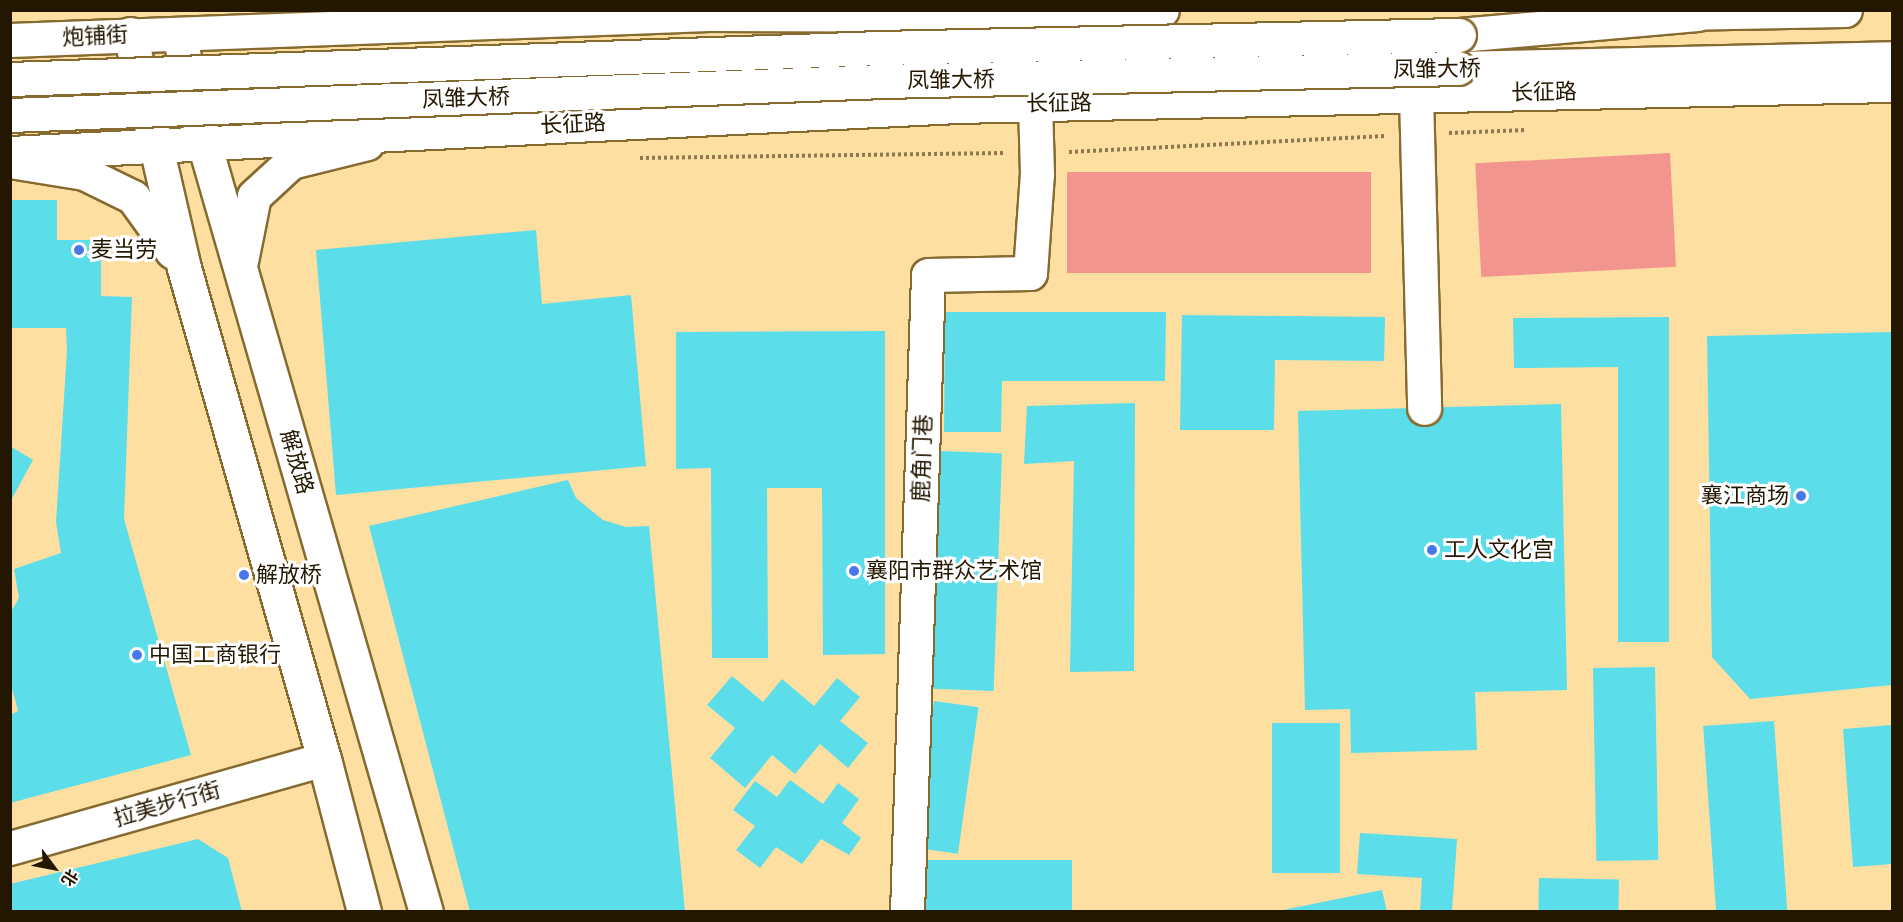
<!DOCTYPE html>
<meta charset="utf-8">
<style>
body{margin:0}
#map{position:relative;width:1903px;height:922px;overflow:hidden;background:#fddfa2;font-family:Jost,"Noto Sans SC",sans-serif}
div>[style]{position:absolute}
.forest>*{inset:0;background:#f3958f;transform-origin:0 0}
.building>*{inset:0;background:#5bddea;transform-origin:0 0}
.path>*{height:4px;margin-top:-2px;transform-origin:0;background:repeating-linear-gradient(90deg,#8d784f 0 3px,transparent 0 6px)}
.roads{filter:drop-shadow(2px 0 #866a30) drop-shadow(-2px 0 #866a30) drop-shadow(0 2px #866a30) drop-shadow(0 -2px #866a30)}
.minor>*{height:33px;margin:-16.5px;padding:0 16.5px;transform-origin:16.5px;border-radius:16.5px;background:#fff}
.major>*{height:33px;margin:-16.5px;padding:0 16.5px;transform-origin:16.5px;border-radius:16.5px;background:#fff}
.bridges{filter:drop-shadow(2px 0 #866a30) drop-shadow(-2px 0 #866a30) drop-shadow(0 2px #866a30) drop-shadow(0 -2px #866a30)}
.major-bridge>*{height:33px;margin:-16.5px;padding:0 16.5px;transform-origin:16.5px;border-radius:16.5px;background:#fff}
.dots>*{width:16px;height:16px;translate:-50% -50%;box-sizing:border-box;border:3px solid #fff;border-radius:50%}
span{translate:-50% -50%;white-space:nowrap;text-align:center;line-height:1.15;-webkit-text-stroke:6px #fff;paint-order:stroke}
.street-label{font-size:22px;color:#231701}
.poi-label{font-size:22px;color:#231701}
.left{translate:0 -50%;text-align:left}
.right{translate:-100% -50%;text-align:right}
.frame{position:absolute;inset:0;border:12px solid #231701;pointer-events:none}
.north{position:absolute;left:24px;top:838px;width:60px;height:60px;-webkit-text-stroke:4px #fff;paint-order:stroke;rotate:122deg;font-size:16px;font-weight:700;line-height:24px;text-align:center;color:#231701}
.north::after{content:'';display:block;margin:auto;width:21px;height:27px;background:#231701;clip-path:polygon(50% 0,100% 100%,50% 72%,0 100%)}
</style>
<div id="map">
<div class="forest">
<div style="left:1670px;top:153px;width:114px;height:195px;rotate:87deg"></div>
<div style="left:1067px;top:172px;width:304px;height:101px"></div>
</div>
<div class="building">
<div style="clip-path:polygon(10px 200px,57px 200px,57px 240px,101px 240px,101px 296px,132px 297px,124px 519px,191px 755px,10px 803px,10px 715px,18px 711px,10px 681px,10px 613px,19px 598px,14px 569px,61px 553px,56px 522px,67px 351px,66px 328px,10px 328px)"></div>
<div style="clip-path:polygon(536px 230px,542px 304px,631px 295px,646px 466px,336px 495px,316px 250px)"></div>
<div style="clip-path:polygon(945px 312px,1166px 312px,1165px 381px,1002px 381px,1001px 432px,944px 432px)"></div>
<div style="clip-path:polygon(1182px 315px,1385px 317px,1384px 361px,1275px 360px,1274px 430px,1180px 430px)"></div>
<div style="clip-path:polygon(1669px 317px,1669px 642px,1618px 642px,1618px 367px,1514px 368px,1513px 318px)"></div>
<div style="clip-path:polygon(885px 331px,885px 654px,823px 655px,822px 488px,767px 488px,768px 658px,712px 658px,711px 468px,676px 469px,676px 332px)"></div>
<div style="clip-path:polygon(1892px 332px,1892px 685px,1750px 699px,1712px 657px,1707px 336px)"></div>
<div style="clip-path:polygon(1135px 403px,1134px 671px,1070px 672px,1074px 461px,1024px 464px,1027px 406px)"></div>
<div style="clip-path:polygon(1561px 404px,1567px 690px,1475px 692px,1477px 750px,1351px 753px,1350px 709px,1305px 710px,1298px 411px)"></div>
<div style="clip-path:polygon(10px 446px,33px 460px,10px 502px)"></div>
<div style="left:941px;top:451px;width:61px;height:238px;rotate:2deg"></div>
<div style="clip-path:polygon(568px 480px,576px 498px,603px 520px,626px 527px,649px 526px,685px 912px,470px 912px,369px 526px)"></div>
<div style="left:1655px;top:667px;width:193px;height:62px;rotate:89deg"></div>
<div style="clip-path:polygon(732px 676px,763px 702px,782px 679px,814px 706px,837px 678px,860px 697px,840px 721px,868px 743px,848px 768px,820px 744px,795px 774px,772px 755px,745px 788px,710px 758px,735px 728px,707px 705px)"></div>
<div style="left:934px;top:701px;width:45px;height:148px;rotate:8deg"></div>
<div style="left:1774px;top:721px;width:191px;height:71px;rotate:86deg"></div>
<div style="left:1272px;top:723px;width:68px;height:150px"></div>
<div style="clip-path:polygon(1892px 725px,1892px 864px,1853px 867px,1843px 729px)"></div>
<div style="clip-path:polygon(790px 780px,823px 804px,838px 783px,859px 799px,842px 823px,861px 838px,849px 855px,821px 839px,802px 864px,776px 847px,760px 868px,736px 850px,755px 826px,733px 810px,755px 781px,777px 797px)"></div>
<div style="clip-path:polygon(1360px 833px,1457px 839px,1452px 912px,1420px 912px,1422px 878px,1357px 874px)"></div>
<div style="clip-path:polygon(198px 839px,228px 858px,242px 912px,10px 912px,10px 884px)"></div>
<div style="left:924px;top:860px;width:148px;height:52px"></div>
<div style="left:1539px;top:878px;width:80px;height:34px;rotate:1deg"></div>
<div style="clip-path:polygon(1382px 890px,1387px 912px,1283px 912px,1283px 910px)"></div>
</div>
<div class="path">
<div style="left:1449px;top:133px;width:77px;rotate:-2.2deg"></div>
<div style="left:1069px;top:152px;width:316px;rotate:-2.9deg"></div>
<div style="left:640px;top:158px;width:364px;rotate:-0.8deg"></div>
</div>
<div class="roads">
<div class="minor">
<div style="left:130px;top:34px;width:240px;rotate:77deg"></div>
<div style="left:184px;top:268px;width:511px;rotate:74.09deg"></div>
<div style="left:324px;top:759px;width:158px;rotate:75.3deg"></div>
<div style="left:179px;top:35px;width:111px;rotate:77deg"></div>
<div style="left:204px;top:143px;width:800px;rotate:73.9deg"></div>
<div style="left:1416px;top:95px;width:313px;rotate:88.5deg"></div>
<div style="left:10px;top:161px;width:75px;rotate:9.2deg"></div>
<div style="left:84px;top:173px;width:55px;rotate:26.1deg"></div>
<div style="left:133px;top:197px;width:67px;rotate:54.2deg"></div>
<div style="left:241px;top:261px;width:66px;rotate:-78.7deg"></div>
<div style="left:254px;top:196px;width:50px;rotate:-42.6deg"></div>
<div style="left:291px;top:162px;width:78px;rotate:-14deg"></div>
<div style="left:10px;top:848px;width:326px;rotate:-15.8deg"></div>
<div style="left:907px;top:912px;width:637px;rotate:-88.11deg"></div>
<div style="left:928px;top:275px;width:102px;rotate:-1.1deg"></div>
<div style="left:1030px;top:273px;width:99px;rotate:-86deg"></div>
<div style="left:1037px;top:174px;width:70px;rotate:-91.6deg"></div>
</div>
<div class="major">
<div style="left:1676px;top:13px;width:169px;rotate:-1deg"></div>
<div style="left:1459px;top:35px;width:239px;rotate:-5deg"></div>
<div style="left:10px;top:40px;width:699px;rotate:-2.13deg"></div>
<div style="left:709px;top:14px;width:307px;rotate:0.2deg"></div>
<div style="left:1016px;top:15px;width:146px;rotate:-2deg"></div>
<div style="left:1458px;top:68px;width:434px;rotate:-1.3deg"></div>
<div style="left:10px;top:153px;width:947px;rotate:-2.84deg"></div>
<div style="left:956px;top:106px;width:936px;rotate:-1.29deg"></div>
</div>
</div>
<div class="bridges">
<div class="major-bridge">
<div style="left:10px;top:79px;width:871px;rotate:-2.04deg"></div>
<div style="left:880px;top:48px;width:579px;rotate:-1.29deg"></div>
<div style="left:10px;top:115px;width:873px;rotate:-2.23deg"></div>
<div style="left:882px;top:81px;width:576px;rotate:-1.29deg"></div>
</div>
</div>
<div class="dots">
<div style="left:79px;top:250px;background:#4778ea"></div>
<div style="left:1801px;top:496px;background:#4778ea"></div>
<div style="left:1432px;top:550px;background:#4778ea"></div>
<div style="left:854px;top:571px;background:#4778ea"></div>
<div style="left:244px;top:575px;background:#4778ea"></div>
<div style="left:137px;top:655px;background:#4778ea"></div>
</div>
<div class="street-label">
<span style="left:95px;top:36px;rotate:-3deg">炮铺街</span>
<span style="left:1437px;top:69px;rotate:-1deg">凤雏大桥</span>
<span style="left:951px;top:80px;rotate:-1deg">凤雏大桥</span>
<span style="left:1544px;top:92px;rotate:-1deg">长征路</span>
<span style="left:466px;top:98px;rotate:-2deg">凤雏大桥</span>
<span style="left:1059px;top:103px;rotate:-1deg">长征路</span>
<span style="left:573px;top:124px;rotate:-3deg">长征路</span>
<span style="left:922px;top:458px;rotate:-88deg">鹿角门巷</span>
<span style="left:297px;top:462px;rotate:74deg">解放路</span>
<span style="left:167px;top:804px;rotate:-16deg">拉美步行街</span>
</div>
<div class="poi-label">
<span class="left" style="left:91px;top:250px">麦当劳</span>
<span class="right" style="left:1789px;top:496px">襄江商场</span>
<span class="left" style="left:1444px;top:550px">工人文化宫</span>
<span class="left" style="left:866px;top:571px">襄阳市群众艺术馆</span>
<span class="left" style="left:256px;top:575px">解放桥</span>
<span class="left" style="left:149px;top:655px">中国工商银行</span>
</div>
<div class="frame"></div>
<div class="north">北</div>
</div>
